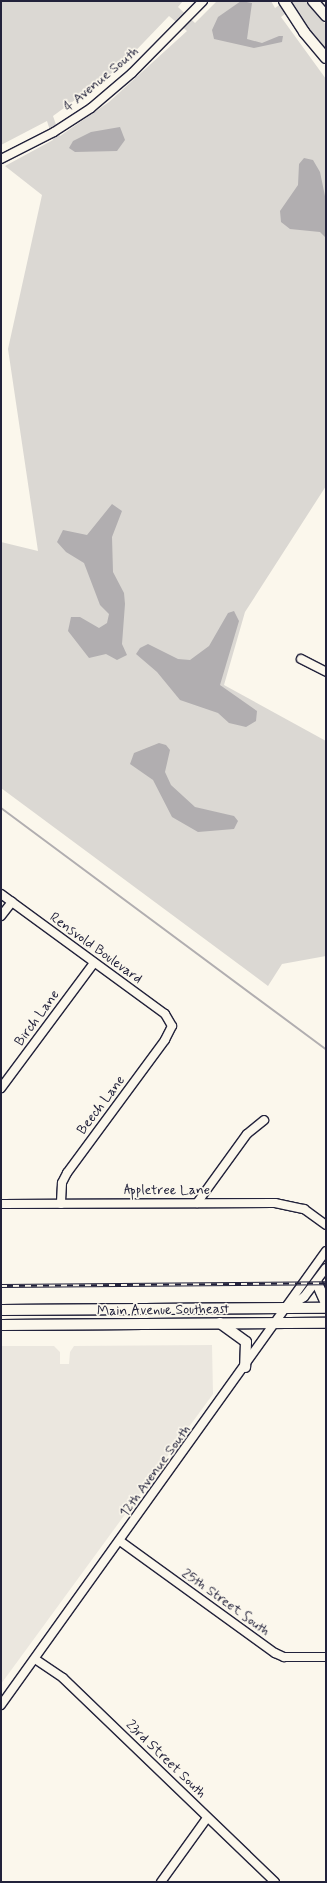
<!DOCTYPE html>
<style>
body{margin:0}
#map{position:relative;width:327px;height:1883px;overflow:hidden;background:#fbf7ec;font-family:Mynerve,sans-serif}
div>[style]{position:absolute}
.built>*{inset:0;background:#ebe7df}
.green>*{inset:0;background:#dbd8d3}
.water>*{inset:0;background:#b1aeb0}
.stream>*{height:2px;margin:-1px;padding:0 1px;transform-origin:1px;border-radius:1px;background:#b1aeb0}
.roads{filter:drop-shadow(1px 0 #22223b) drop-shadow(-1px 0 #22223b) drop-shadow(0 1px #22223b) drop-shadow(0 -1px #22223b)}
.minor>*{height:8px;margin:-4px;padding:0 4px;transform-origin:4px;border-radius:4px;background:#fbf7ec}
.major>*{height:10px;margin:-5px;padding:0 5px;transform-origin:5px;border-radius:5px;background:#fbf7ec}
.rail>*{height:3.5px;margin-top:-1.75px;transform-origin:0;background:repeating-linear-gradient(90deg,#fbf7ec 0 6px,#22223b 0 12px);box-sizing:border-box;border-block:1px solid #22223b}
span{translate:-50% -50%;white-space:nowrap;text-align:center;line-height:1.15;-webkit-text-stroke:3.5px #fbf7ec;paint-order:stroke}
.street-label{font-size:14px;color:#22223b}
.frame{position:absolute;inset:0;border:2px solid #22223b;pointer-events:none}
</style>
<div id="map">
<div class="built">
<div style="clip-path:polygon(212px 1345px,213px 1394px,1px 1684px,1px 1346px,54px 1346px,60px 1352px,60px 1364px,69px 1364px,70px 1352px,74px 1346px)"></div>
</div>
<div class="green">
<div style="clip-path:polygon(evenodd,1px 1px,183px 1px,178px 7px,195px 23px,217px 1px,271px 1px,275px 8px,285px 1px,306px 1px,326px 25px,326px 53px,293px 8px,281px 17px,326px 79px,326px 486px,245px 612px,224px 685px,326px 741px,326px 956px,282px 964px,268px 986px,1px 788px,1px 542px,38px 551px,8px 349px,42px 195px,5px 166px,53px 140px,47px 121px,1px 145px,1px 1px,169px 16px,187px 31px,109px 102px,60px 136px,53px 116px,120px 67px,169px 16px)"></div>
</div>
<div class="water">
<div style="clip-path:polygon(241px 1px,252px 3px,247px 39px,262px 43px,279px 36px,283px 36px,282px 42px,254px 48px,214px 39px,212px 30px,218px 17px)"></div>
<div style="clip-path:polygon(120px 127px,125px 140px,117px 151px,75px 152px,69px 148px,73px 141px,91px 132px)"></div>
<div style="clip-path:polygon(304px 158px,313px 160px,320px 172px,326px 201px,326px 238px,320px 232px,290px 229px,281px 222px,280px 211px,298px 185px,299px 164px)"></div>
<div style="clip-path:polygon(112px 504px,122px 511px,112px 537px,113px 572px,124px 593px,125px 604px,122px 644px,127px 655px,117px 660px,106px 654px,89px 658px,68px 631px,71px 617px,80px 617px,99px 628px,107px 623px,109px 614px,100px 605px,84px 563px,66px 552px,57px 542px,63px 530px,87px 535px)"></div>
<div style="clip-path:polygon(234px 611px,239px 621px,220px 685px,257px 711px,256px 721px,246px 727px,229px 723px,218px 713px,180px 700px,157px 672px,136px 654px,140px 648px,148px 644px,178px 659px,190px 660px,209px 646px,228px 613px)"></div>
<div style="clip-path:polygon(159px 743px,166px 745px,170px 750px,165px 772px,171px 785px,195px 807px,234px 816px,238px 821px,234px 829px,198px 832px,172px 817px,153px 780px,130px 764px,134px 753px)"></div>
</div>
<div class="stream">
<div style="left:1px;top:808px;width:405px;rotate:36.6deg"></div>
</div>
<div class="roads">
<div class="minor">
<div style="left:1px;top:159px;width:59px;rotate:-27deg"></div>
<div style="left:54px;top:132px;width:44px;rotate:-33deg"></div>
<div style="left:91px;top:108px;width:54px;rotate:-40.5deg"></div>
<div style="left:132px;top:73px;width:101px;rotate:-45.4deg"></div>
<div style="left:301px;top:659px;width:28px;rotate:27deg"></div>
<div style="left:1px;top:894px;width:203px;rotate:36.2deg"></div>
<div style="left:165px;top:1014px;width:14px;rotate:60deg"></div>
<div style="left:172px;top:1026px;width:16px;rotate:117deg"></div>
<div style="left:165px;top:1040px;width:165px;rotate:126.4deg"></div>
<div style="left:67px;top:1173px;width:11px;rotate:117deg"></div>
<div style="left:62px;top:1183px;width:21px;rotate:93deg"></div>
<div style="left:1px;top:916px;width:18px;rotate:-52deg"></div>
<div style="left:1px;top:1088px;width:156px;rotate:-53.4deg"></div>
<div style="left:197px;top:1203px;width:85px;rotate:-54.1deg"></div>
<div style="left:247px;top:1134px;width:22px;rotate:-39deg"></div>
<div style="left:1px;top:1204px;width:274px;rotate:-0.2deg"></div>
<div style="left:275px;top:1203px;width:30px;rotate:12deg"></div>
<div style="left:304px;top:1209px;width:27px;rotate:36deg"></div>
<div style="left:289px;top:1307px;width:18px;rotate:-34deg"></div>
<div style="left:304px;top:1297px;width:36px;rotate:-53deg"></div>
<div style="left:120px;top:1541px;width:191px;rotate:35.9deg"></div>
<div style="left:275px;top:1653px;width:10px;rotate:24deg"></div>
<div style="left:284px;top:1657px;width:42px"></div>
<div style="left:35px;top:1659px;width:34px;rotate:34deg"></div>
<div style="left:63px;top:1678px;width:294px;rotate:43.9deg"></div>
<div style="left:1px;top:1705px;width:558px;rotate:-54.4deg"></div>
<div style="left:161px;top:1882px;width:79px;rotate:-54.3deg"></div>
</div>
<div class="major">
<div style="left:284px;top:1px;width:37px;rotate:57deg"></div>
<div style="left:304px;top:32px;width:34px;rotate:50deg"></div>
<div style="left:313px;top:1px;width:20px;rotate:49deg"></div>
<div style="left:317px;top:1283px;width:22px;rotate:66deg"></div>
<div style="left:1px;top:1310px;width:325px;rotate:-0.4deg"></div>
<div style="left:220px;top:1323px;width:32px;rotate:36deg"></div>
<div style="left:246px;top:1342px;width:25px;rotate:92deg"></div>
<div style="left:1px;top:1325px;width:325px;rotate:-0.4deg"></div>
</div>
</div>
<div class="rail">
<div style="left:1px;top:1286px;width:325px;rotate:-0.5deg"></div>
</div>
<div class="street-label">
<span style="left:101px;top:79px;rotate:-40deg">4 Avenue South</span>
<span style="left:96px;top:948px;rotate:36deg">Rensvold Boulevard</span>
<span style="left:37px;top:1018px;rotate:-54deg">Birch Lane</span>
<span style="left:101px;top:1105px;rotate:-53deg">Beech Lane</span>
<span style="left:167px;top:1190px">Appletree Lane</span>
<span style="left:163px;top:1310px;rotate:-1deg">Main Avenue Southeast</span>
<span style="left:155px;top:1471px;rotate:-54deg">12th Avenue South</span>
<span style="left:226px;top:1602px;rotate:36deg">25th Street South</span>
<span style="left:166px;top:1759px;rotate:44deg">23rd Street South</span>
</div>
<div class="frame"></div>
</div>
